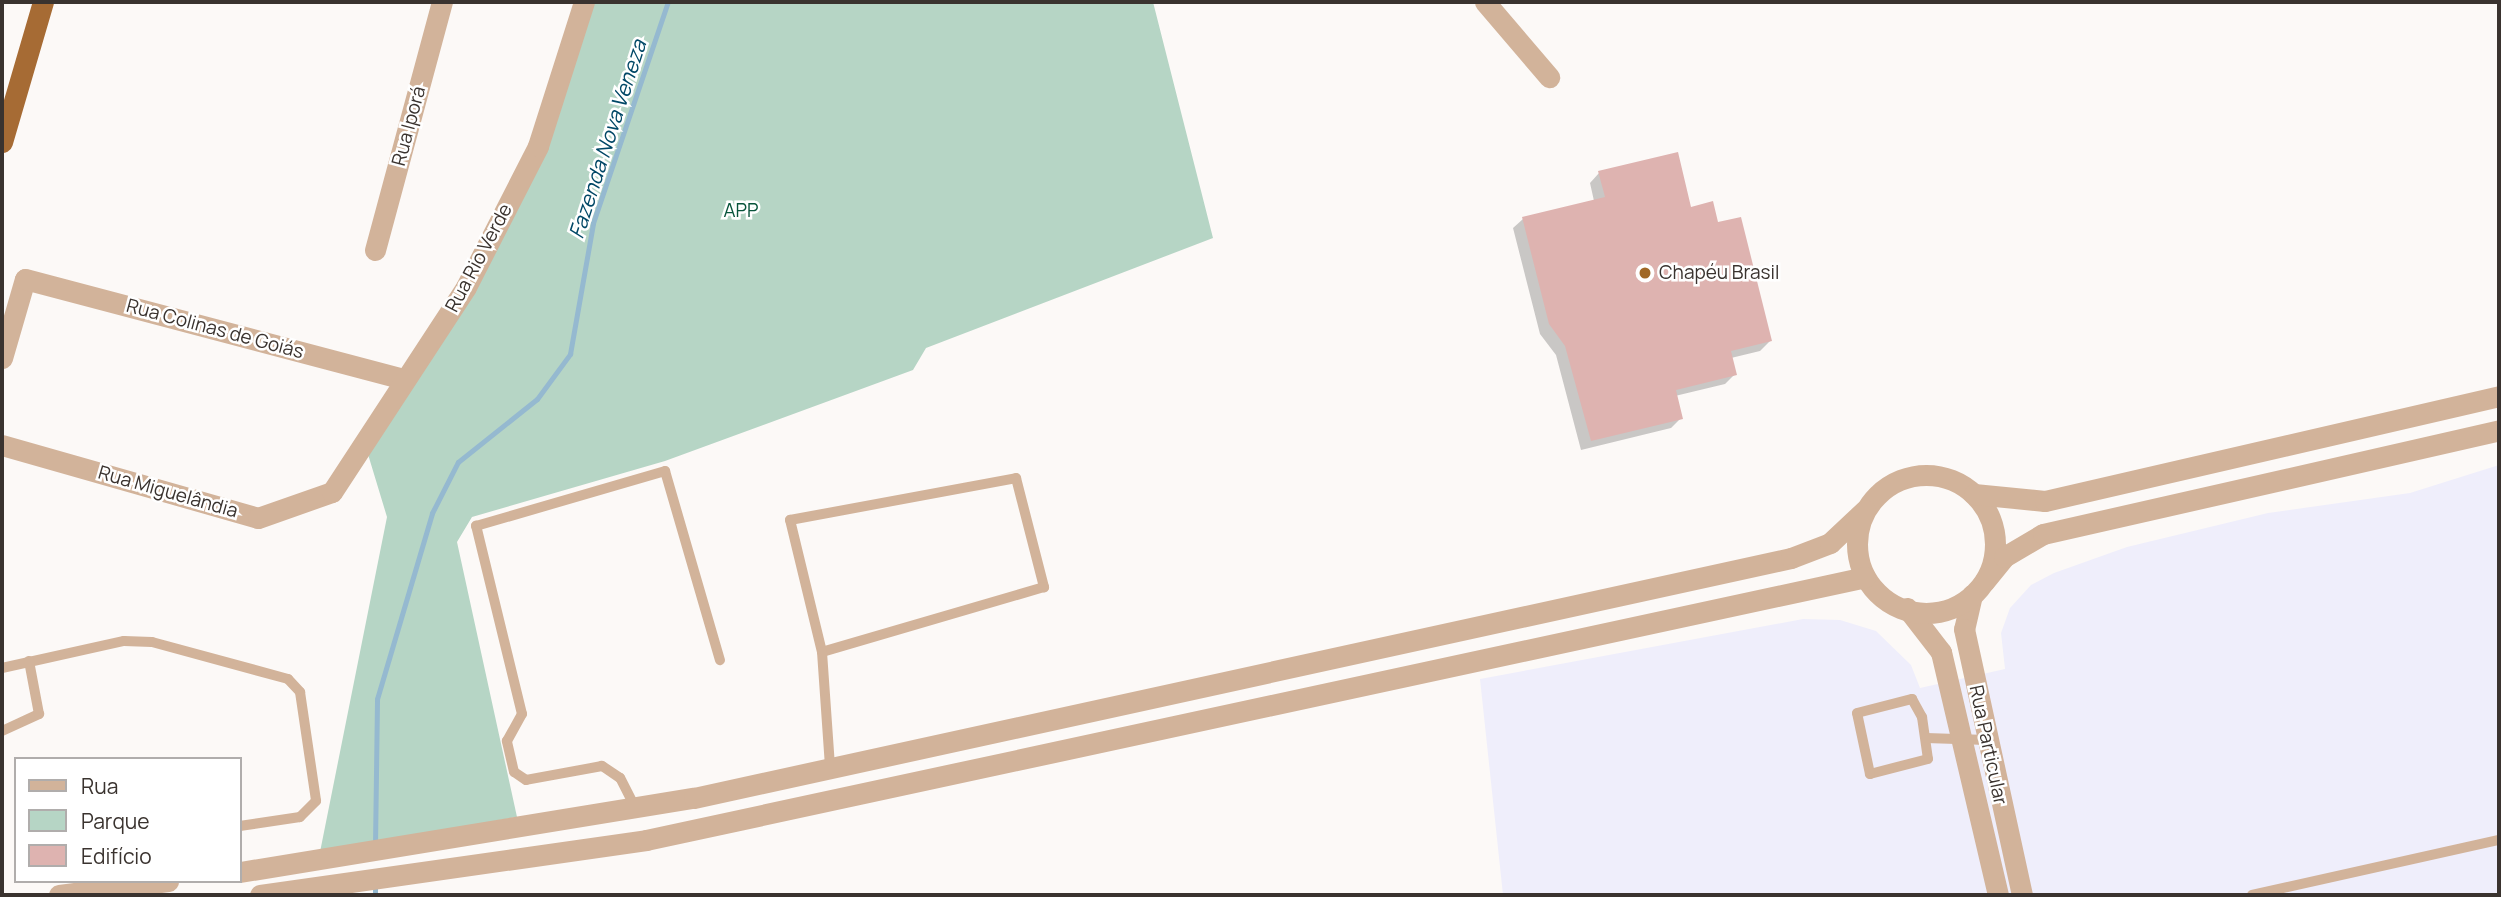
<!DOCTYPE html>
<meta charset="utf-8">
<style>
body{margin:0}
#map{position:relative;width:2501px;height:897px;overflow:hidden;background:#fcf9f7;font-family:Manrope,sans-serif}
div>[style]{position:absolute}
.industrial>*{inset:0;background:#efeefb}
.green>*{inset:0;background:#b6d5c5}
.shadow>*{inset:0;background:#0003}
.stream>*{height:5px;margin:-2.5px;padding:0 2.5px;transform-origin:2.5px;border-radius:2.5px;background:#95b9d0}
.building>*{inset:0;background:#deb3b0}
.service>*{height:10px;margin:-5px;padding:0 5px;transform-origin:5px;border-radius:5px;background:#d2b39a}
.minor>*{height:21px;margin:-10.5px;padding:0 10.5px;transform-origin:10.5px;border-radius:10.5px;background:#d2b39a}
.tertiary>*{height:21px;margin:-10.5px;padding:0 10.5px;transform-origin:10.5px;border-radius:10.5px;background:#d2b39a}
.tertiary>.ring{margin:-10.5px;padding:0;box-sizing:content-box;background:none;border:21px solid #d2b39a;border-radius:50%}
.trunk>*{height:21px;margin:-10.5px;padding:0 10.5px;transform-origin:10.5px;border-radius:10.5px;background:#a66b34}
.dots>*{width:19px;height:19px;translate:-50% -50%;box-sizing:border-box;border:4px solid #fff;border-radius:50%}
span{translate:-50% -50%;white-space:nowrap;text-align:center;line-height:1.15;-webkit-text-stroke:5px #fff;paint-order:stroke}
.street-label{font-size:19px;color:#3a332f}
.park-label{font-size:19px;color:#08543b}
.poi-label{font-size:19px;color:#3a332f}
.left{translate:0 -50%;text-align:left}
.water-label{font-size:21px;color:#004766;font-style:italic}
.frame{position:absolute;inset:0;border:4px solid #3a332f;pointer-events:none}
.legend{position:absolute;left:14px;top:757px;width:228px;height:126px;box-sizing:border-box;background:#fff;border:2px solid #b0adac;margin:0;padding:9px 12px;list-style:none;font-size:21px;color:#3a332f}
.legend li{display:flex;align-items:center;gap:14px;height:35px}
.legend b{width:35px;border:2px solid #b0adac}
</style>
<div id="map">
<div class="industrial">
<div style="clip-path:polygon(2499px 465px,2499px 895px,1503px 895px,1480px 679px,1803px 619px,1840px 620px,1876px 631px,1911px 665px,1920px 688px,2005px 669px,2001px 633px,2010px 608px,2031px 585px,2054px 573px,2127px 547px,2268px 513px,2410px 493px)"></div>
</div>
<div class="green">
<div style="clip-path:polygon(590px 2px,1153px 2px,1213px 238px,926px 348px,913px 370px,665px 461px,472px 517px,457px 542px,517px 817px,320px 852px,387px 517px,367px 451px,470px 296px)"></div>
</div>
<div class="shadow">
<div style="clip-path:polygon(1599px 173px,1717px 224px,1770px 341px,1760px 351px,1731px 358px,1735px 374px,1725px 384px,1675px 396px,1681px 418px,1671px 428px,1581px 450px,1556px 355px,1540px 334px,1513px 228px,1523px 219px,1594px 201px,1590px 183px)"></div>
</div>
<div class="stream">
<div style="left:375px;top:845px;width:146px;rotate:-89.2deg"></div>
<div style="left:377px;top:699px;width:194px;rotate:-73.5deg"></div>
<div style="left:432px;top:513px;width:57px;rotate:-63deg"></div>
<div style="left:458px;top:462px;width:101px;rotate:-38.6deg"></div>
<div style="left:537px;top:399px;width:56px;rotate:-53.7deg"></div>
<div style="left:570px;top:354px;width:133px;rotate:-80deg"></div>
<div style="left:593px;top:223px;width:233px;rotate:-71.3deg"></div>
<div style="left:375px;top:883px;width:12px;rotate:90deg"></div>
</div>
<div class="building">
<div style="clip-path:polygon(1678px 152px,1691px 207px,1713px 201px,1718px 222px,1741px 217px,1772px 341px,1731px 351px,1737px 375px,1676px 390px,1683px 419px,1591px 441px,1565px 346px,1549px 324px,1522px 217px,1605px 197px,1598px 171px)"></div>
</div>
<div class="service">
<div style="left:822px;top:652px;width:136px;rotate:-103.6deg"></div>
<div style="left:790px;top:520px;width:230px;rotate:-10.5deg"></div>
<div style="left:1016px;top:478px;width:113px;rotate:75.6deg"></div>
<div style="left:1044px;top:587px;width:231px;rotate:163.7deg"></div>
<div style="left:822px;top:652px;width:115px;rotate:86deg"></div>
<div style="left:2px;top:668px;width:125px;rotate:-12.5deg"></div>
<div style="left:124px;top:641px;width:28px;rotate:2deg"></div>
<div style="left:152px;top:642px;width:141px;rotate:15.2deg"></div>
<div style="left:288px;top:679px;width:18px;rotate:47deg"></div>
<div style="left:300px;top:692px;width:110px;rotate:81.6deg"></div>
<div style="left:316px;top:801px;width:23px;rotate:135deg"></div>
<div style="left:300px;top:817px;width:61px;rotate:171.5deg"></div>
<div style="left:1912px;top:699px;width:21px;rotate:61deg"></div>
<div style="left:1922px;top:717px;width:42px;rotate:81.9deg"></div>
<div style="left:1928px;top:759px;width:60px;rotate:165.5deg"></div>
<div style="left:1870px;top:774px;width:62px;rotate:-102deg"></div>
<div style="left:1857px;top:713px;width:57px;rotate:-14.3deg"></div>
<div style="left:2px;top:731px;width:41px;rotate:-24.7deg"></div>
<div style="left:39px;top:714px;width:54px;rotate:-100.7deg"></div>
<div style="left:1926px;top:738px;width:61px;rotate:1.9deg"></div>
<div style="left:636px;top:809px;width:35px;rotate:-117deg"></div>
<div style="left:620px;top:778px;width:22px;rotate:-146deg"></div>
<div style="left:602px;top:766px;width:77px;rotate:169.6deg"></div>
<div style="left:526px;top:780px;width:14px;rotate:-146deg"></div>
<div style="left:514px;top:772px;width:32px;rotate:-103deg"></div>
<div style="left:507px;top:741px;width:31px;rotate:-61deg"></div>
<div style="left:522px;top:714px;width:194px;rotate:-103.7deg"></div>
<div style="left:476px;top:526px;width:197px;rotate:-16.2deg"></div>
<div style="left:665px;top:471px;width:197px;rotate:73.8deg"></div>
<div style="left:2252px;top:895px;width:253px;rotate:-12.6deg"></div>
</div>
<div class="minor">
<div style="left:1485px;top:2px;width:99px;rotate:49.5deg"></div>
<div style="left:375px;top:250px;width:257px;rotate:-74.9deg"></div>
<div style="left:2px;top:358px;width:82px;rotate:-73.8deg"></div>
<div style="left:25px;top:279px;width:392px;rotate:14.8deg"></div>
<div style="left:2px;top:445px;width:266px;rotate:15.9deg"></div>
<div style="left:258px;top:518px;width:78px;rotate:-19.4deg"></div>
<div style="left:332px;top:492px;width:245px;rotate:-56.8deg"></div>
<div style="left:466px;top:287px;width:158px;rotate:-62.9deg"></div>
<div style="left:538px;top:146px;width:151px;rotate:-72.3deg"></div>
<div style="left:1972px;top:595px;width:35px;rotate:103deg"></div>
<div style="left:1964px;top:629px;width:272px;rotate:77.7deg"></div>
<div style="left:1907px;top:608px;width:56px;rotate:52.3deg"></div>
<div style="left:1941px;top:652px;width:250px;rotate:76.8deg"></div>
</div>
<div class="tertiary">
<div class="ring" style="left:1857px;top:475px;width:117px;height:117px"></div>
<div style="left:1974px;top:494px;width:71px;rotate:5.6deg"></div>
<div style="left:2045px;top:501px;width:466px;rotate:-13deg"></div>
<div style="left:1984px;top:582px;width:32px;rotate:-51deg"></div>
<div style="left:2004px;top:557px;width:45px;rotate:-30.5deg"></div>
<div style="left:2043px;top:534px;width:468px;rotate:-12.8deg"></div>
<div style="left:240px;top:872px;width:460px;rotate:-9.3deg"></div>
<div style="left:694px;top:798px;width:1123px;rotate:-12.34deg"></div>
<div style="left:1791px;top:558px;width:42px;rotate:-21deg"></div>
<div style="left:1830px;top:543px;width:48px;rotate:-43.3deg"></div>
<div style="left:59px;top:895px;width:110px;rotate:-7.3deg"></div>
<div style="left:260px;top:895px;width:390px;rotate:-8.1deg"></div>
<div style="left:646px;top:840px;width:1247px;rotate:-12.17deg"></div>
</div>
<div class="trunk">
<div style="left:2px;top:142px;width:146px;rotate:-73.7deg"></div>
</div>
<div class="dots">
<div style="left:1645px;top:273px;background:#a06725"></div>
</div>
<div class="street-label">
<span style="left:409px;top:126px;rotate:-75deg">Rua Iporá</span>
<span style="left:479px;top:258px;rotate:-62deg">Rua Rio Verde</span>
<span style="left:215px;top:329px;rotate:15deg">Rua Colinas de Goiás</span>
<span style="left:168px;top:492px;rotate:16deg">Rua Miguelândia</span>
<span style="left:1988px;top:745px;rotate:78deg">Rua Particular</span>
</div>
<div class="park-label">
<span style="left:741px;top:211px">APP</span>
</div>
<div class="poi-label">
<span class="left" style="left:1659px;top:273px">Chapéu Brasil</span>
</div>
<div class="water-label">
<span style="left:607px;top:139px;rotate:-72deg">Fazenda Nova Veneza</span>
</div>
<div class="frame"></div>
<ul class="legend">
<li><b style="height:9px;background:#d2b39a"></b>Rua</li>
<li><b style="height:19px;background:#b6d5c5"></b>Parque</li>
<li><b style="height:19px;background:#deb3b0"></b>Edifício</li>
</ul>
</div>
